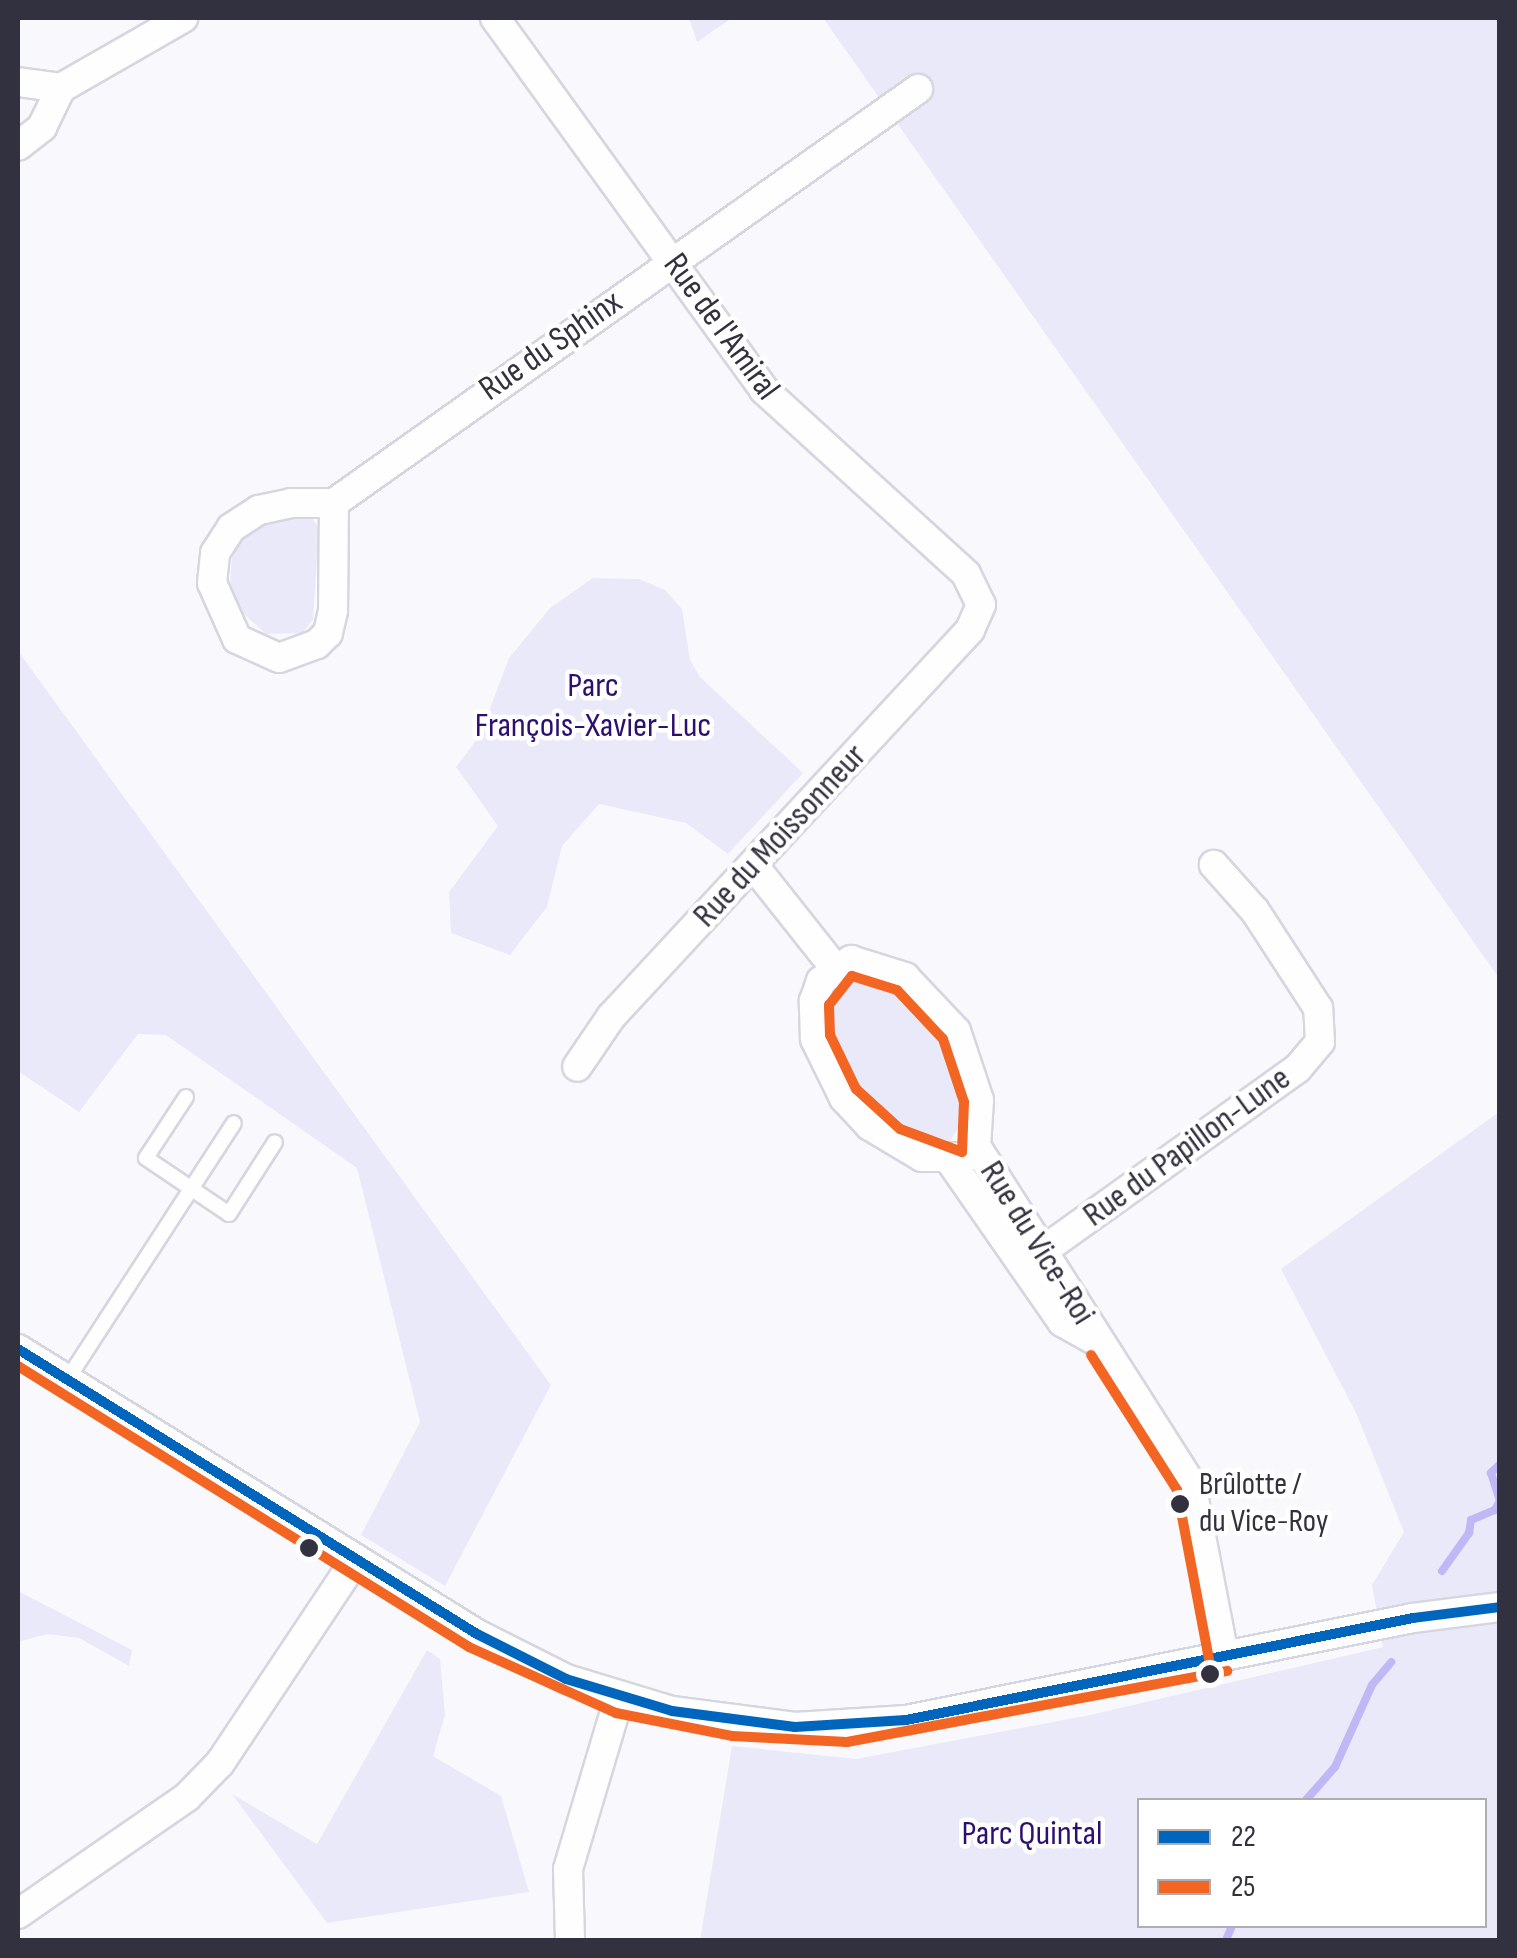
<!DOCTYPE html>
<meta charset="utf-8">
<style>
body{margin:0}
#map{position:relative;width:1517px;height:1958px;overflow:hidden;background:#f9f9fd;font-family:"Sofia Sans Condensed",sans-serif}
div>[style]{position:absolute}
.green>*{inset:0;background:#eae9fa}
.stream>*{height:8px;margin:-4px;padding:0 4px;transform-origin:4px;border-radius:4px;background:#beb9f5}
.roads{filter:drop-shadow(2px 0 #d6d6e0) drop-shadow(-2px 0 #d6d6e0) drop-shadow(0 2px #d6d6e0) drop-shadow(0 -2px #d6d6e0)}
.lane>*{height:14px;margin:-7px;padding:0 7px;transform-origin:7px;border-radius:7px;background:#fefeff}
.street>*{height:28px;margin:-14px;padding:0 14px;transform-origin:14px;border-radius:14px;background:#fefeff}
.bus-1>*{height:10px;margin:-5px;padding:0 5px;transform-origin:5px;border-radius:5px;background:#0065bd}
.bus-2>*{height:10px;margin:-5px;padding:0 5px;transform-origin:5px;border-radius:5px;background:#f26522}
.dots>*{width:28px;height:28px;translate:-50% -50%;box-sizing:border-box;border:5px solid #fff;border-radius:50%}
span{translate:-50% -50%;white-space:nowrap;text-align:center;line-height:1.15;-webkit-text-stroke:9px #fff;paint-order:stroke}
.bus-label{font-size:32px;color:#31313f}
.left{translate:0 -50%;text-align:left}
.street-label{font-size:35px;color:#31313f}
.park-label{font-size:35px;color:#2d0f70}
.frame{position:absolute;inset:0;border:20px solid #31313f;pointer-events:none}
.legend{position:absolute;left:1137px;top:1798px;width:350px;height:130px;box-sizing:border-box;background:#fff;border:2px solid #adadb2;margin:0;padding:12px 18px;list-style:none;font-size:30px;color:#31313f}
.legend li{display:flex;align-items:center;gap:20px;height:50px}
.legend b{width:50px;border:2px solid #adadb2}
</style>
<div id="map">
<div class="green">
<div style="clip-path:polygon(689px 18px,732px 18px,697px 42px)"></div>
<div style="clip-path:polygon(823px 18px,1499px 18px,1499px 978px)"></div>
<div style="clip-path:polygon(310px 514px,319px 529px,313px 620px,302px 633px,266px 634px,237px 608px,230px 582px,232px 557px,246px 535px,265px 523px)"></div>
<div style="clip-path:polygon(593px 578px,639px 579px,665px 590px,682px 609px,690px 660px,700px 677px,803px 773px,728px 854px,686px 823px,599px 804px,562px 846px,547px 907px,510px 955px,451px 933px,449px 892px,498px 826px,456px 767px,480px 735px,509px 658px,550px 608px)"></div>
<div style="clip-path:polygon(18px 651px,551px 1385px,445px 1586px,361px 1535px,420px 1422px,357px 1168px,166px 1035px,138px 1034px,79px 1112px,18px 1071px)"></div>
<div style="clip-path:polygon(855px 971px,896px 984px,934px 1016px,960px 1062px,968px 1114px,950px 1141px,934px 1147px,910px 1143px,863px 1106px,828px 1048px,823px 1016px,832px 985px)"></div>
<div style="clip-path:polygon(evenodd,1499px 1112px,1499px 1940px,700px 1940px,732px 1746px,856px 1759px,1090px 1715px,1383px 1647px,1372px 1585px,1404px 1532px,1357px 1415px,1281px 1269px,1499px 1112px,1140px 1800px,1484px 1800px,1484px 1926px,1140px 1926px,1140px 1800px)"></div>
<div style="clip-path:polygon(18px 1591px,132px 1650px,129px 1666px,79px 1638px,47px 1634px,18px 1642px)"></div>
<div style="clip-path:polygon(427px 1650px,440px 1659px,445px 1715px,433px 1756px,501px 1796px,529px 1892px,327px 1923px,232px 1794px,317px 1844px)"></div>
</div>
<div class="stream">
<div style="left:1500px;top:1464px;width:13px;rotate:135deg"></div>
<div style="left:1491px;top:1473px;width:28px;rotate:72deg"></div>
<div style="left:1442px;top:1571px;width:47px;rotate:-54.6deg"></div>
<div style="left:1469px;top:1533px;width:13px;rotate:-81deg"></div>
<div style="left:1471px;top:1520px;width:26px;rotate:-23deg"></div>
<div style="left:1495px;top:1510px;width:10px;rotate:-61deg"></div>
<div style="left:1306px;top:1800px;width:44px;rotate:-48.7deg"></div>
<div style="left:1335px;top:1767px;width:90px;rotate:-65.7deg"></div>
<div style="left:1372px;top:1685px;width:30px;rotate:-50deg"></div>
<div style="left:1226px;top:1940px;width:15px;rotate:-67deg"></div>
</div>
<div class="roads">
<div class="lane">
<div style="left:186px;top:1097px;width:73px;rotate:123.3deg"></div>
<div style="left:146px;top:1158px;width:100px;rotate:34deg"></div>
<div style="left:229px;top:1214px;width:85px;rotate:-57.4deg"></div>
<div style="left:67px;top:1380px;width:306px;rotate:-57deg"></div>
</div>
<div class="street">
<div style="left:495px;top:18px;width:459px;rotate:54.1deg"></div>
<div style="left:764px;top:390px;width:273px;rotate:42.3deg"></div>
<div style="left:966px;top:574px;width:34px;rotate:64deg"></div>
<div style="left:981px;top:605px;width:27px;rotate:114deg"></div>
<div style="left:970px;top:630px;width:528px;rotate:132.85deg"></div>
<div style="left:611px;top:1017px;width:60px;rotate:124.2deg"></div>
<div style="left:18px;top:82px;width:43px;rotate:7.9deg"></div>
<div style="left:61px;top:88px;width:141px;rotate:-29.8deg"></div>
<div style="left:18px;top:146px;width:31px;rotate:-38deg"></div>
<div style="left:42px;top:127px;width:43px;rotate:-64deg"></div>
<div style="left:291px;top:503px;width:43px"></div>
<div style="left:334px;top:503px;width:108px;rotate:90.5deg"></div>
<div style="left:333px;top:611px;width:23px;rotate:103deg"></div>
<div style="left:328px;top:633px;width:16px;rotate:135deg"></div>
<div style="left:317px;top:644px;width:40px;rotate:159.8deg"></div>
<div style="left:279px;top:658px;width:46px;rotate:-155.7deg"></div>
<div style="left:237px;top:639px;width:61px;rotate:-114.1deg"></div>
<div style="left:212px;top:583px;width:30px;rotate:-84deg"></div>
<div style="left:215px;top:553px;width:30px;rotate:-57deg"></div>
<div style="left:231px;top:528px;width:33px;rotate:-33deg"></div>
<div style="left:259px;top:510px;width:33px;rotate:-12deg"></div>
<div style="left:334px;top:503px;width:716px;rotate:-35.33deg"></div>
<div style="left:754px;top:866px;width:129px;rotate:51.6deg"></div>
<div style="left:851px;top:960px;width:57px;rotate:17.5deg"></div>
<div style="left:905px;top:977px;width:74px;rotate:46.6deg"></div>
<div style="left:956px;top:1031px;width:73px;rotate:71.6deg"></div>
<div style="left:979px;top:1100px;width:46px;rotate:93.7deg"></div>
<div style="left:976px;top:1146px;width:15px;rotate:132deg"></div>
<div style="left:966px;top:1157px;width:44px;rotate:180deg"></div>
<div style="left:922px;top:1157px;width:61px;rotate:-149.2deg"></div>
<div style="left:870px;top:1126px;width:38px;rotate:-133deg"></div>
<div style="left:844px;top:1098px;width:66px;rotate:-116.2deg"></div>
<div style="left:815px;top:1039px;width:38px;rotate:-92deg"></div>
<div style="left:814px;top:1001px;width:21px;rotate:-71deg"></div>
<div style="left:821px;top:981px;width:37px;rotate:-35deg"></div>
<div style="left:976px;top:1146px;width:401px;rotate:57.5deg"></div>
<div style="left:1191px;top:1484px;width:175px;rotate:79.1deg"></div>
<div style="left:951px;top:1162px;width:195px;rotate:55.2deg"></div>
<div style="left:1062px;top:1322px;width:39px;rotate:29deg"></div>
<div style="left:1023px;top:1265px;width:338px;rotate:-35.6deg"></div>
<div style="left:1298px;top:1068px;width:34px;rotate:-50deg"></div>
<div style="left:1320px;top:1042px;width:34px;rotate:-93deg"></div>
<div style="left:1318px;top:1008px;width:116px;rotate:-123deg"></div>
<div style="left:1255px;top:911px;width:62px;rotate:-131.7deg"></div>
<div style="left:18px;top:1349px;width:540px;rotate:31.84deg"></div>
<div style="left:477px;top:1634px;width:100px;rotate:26.8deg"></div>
<div style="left:566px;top:1679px;width:111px;rotate:16.8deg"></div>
<div style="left:672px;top:1711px;width:124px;rotate:7.4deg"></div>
<div style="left:795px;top:1727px;width:111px;rotate:-3.6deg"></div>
<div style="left:906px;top:1720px;width:517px;rotate:-11.38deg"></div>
<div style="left:1413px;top:1618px;width:88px;rotate:-7.2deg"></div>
<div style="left:18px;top:1914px;width:206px;rotate:-34.7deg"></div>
<div style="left:187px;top:1797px;width:47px;rotate:-45.9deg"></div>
<div style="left:220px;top:1763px;width:245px;rotate:-56.3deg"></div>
<div style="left:570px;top:1940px;width:71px;rotate:-91.6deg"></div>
<div style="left:568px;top:1869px;width:178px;rotate:-73.4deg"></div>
</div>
</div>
<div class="bus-1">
<div style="left:18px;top:1349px;width:540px;rotate:31.84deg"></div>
<div style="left:477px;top:1634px;width:100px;rotate:26.8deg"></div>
<div style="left:566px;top:1679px;width:111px;rotate:16.8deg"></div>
<div style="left:672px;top:1711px;width:124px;rotate:7.4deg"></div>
<div style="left:795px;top:1727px;width:111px;rotate:-3.6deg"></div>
<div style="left:906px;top:1720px;width:517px;rotate:-11.38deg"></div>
<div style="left:1413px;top:1618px;width:88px;rotate:-7.2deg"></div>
</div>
<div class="bus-2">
<div style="left:852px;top:976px;width:47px;rotate:17.3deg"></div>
<div style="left:897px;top:990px;width:67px;rotate:46.8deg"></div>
<div style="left:943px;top:1039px;width:66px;rotate:71.6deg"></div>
<div style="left:964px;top:1102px;width:50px;rotate:92.3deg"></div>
<div style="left:962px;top:1152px;width:66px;rotate:-159.6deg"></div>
<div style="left:900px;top:1129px;width:59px;rotate:-137.7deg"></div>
<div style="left:856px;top:1089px;width:60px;rotate:-115.7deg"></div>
<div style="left:830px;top:1035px;width:30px;rotate:-92deg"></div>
<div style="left:829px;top:1005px;width:37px;rotate:-52deg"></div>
<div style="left:1091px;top:1355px;width:160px;rotate:57.5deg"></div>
<div style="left:1177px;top:1490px;width:172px;rotate:79.3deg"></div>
<div style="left:18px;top:1366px;width:531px;rotate:31.93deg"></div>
<div style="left:469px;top:1647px;width:161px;rotate:24.2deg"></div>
<div style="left:616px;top:1713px;width:118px;rotate:11.2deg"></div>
<div style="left:732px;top:1736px;width:115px;rotate:3deg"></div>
<div style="left:847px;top:1742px;width:387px;rotate:-10.6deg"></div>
</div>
<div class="dots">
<div style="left:1180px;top:1504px;background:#31313f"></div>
<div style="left:309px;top:1548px;background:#31313f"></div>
<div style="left:1210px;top:1674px;background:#31313f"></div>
</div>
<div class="bus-label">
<span class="left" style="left:1199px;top:1504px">Brûlotte /<br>du Vice-Roy</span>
</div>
<div class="street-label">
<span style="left:721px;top:327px;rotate:54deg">Rue de l'Amiral</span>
<span style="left:551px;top:346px;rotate:-35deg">Rue du Sphinx</span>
<span style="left:780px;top:836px;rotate:-47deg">Rue du Moissonneur</span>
<span style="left:1187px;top:1147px;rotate:-36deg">Rue du Papillon-Lune</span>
<span style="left:1037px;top:1243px;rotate:58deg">Rue du Vice-Roi</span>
</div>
<div class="park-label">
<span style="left:593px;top:706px">Parc<br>François-Xavier-Luc</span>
<span style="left:1032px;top:1834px">Parc Quintal</span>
</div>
<div class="frame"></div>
<ul class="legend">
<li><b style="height:12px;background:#0065bd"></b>22</li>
<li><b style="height:12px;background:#f26522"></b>25</li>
</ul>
</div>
